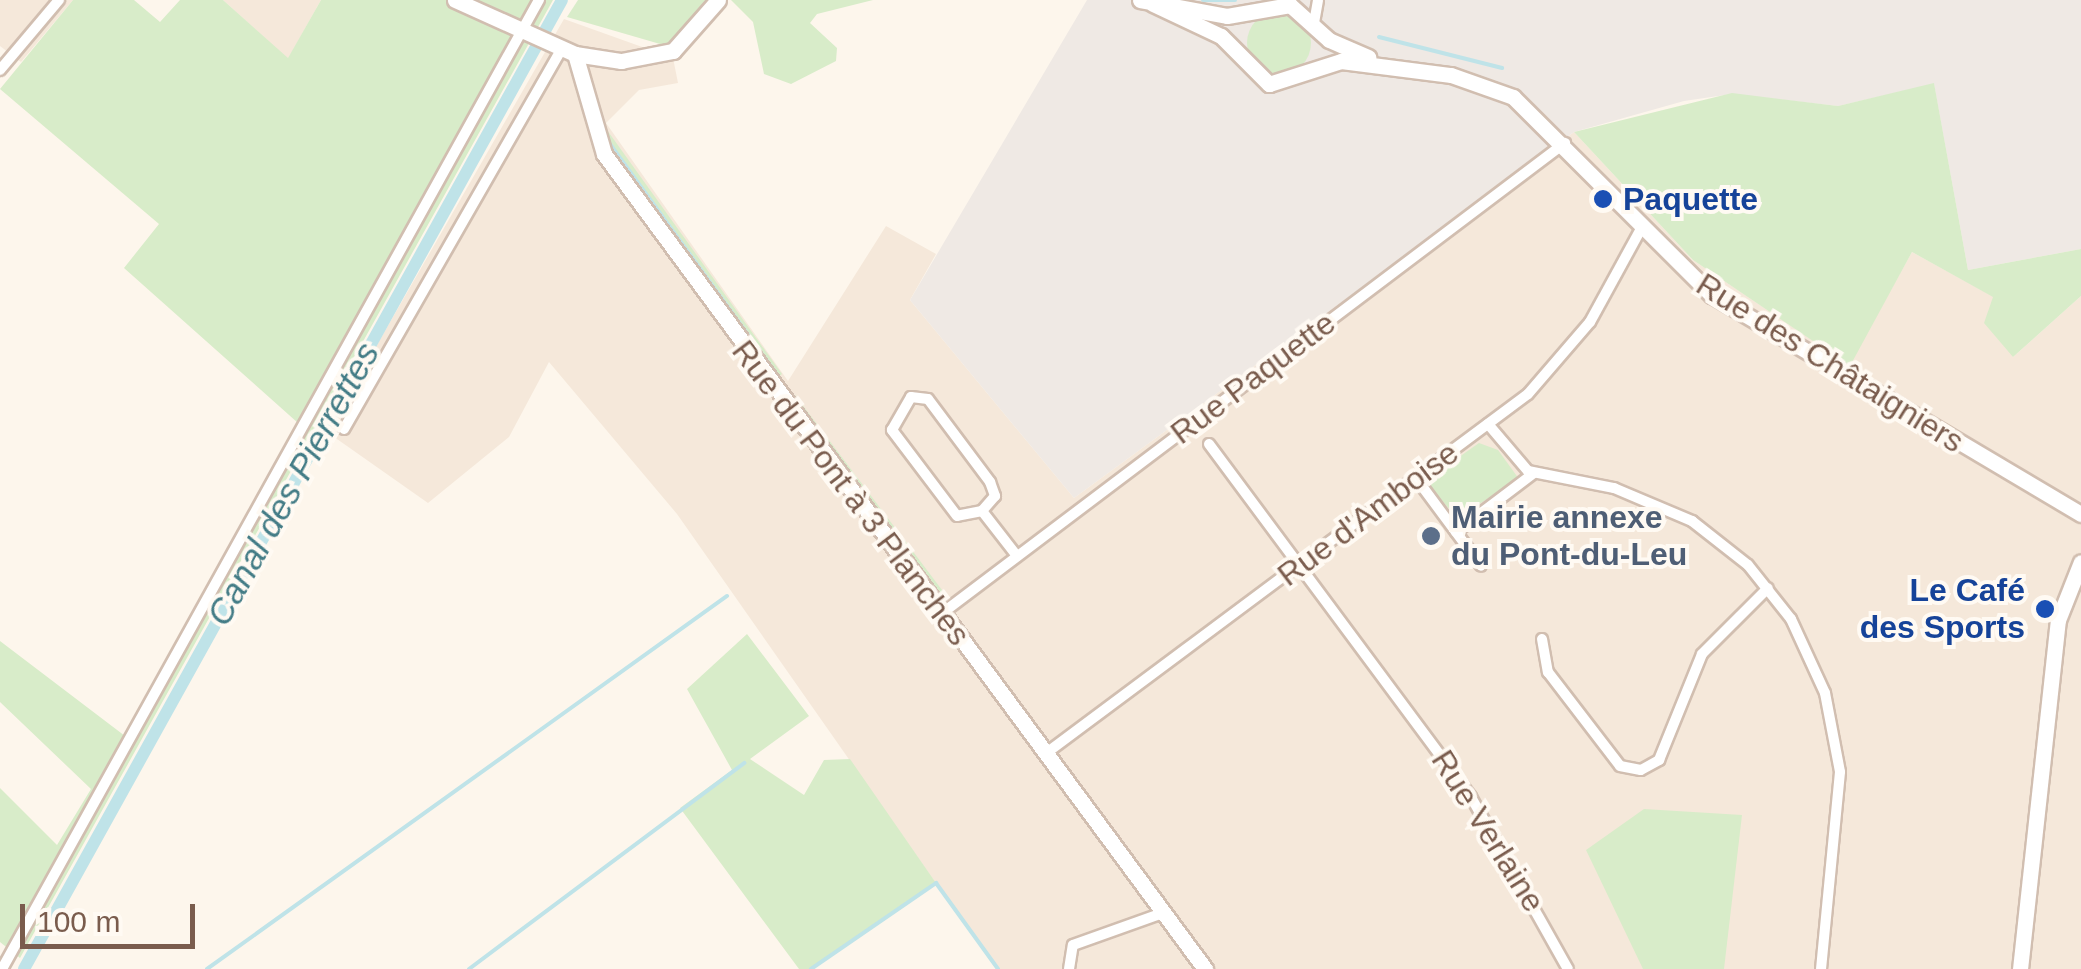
<!DOCTYPE html>
<meta charset="utf-8">
<style>
body{margin:0}
#map{position:relative;width:2081px;height:969px;overflow:hidden;background:#fdf6ec;font-family:Arial,sans-serif}
div>[style]{position:absolute}
.residential>*{inset:0;background:#f5e8da}
.industrial>*{inset:0;background:#efe9e4}
.green>*{inset:0;background:#d8ecc9;transform-origin:0 0}
.round{border-radius:50%}
.stream>*{height:4px;margin:-2px;padding:0 2px;transform-origin:2px;border-radius:2px;background:#bfe3e8}
.canal>*{height:12px;margin:-6px;padding:0 6px;transform-origin:6px;border-radius:6px;background:#bfe3e8}
.roads{filter:drop-shadow(2px 0 #d1beb0) drop-shadow(-2px 0 #d1beb0) drop-shadow(0 2px #d1beb0) drop-shadow(0 -2px #d1beb0)}
.street>*{height:10px;margin:-5px;padding:0 5px;transform-origin:5px;border-radius:5px;background:#fff}
.secondary>*{height:15px;margin:-7.5px;padding:0 7.5px;transform-origin:7.5px;border-radius:7.5px;background:#fff}
.dots>*{width:28px;height:28px;translate:-50% -50%;box-sizing:border-box;border:5px solid #fffaf3;border-radius:50%}
span{translate:-50% -50%;white-space:nowrap;text-align:center;line-height:1.15;-webkit-text-stroke:8px #fffaf3;paint-order:stroke}
.transit-label{font-size:32px;color:#164399;font-weight:700}
.left{translate:0 -50%;text-align:left}
.right{translate:-100% -50%;text-align:right}
.street-label{font-size:32px;color:#7a5c4d}
.service-label{font-size:32px;color:#4e5e75;font-weight:700}
.water-label{font-size:35px;color:#437c86;font-style:italic}
.scale{position:absolute;left:20px;top:904px;width:175px;height:45px;box-sizing:border-box;border:5px solid #7a5c4d;border-top:0;padding-left:12px;font-size:30px;line-height:35px;white-space:nowrap;color:#7a5c4d;-webkit-text-stroke:8px #fffaf3;paint-order:stroke}
</style>
<div id="map">
<div class="residential">
<div style="clip-path:polygon(0 0,73px 0,21px 62px,0 46px)"></div>
<div style="clip-path:polygon(223px 0,321px 0,288px 59px)"></div>
<div style="clip-path:polygon(564px 19px,673px 58px,678px 83px,639px 90px,606px 123px,788px 381px,886px 226px,936px 254px,910px 300px,1074px 498px,1574px 132px,1693px 260px,1849px 365px,1912px 252px,1994px 297px,2013px 357px,2081px 296px,2081px 969px,996px 969px,677px 514px,549px 362px,509px 437px,428px 503px,327px 432px)"></div>
</div>
<div class="industrial">
<div style="clip-path:polygon(1087px 0,2081px 0,2081px 249px,1968px 270px,1934px 84px,1838px 106px,1732px 94px,1684px 101px,1574px 132px,1074px 498px,910px 300px)"></div>
</div>
<div class="green">
<div style="clip-path:polygon(73px 0,134px 0,160px 22px,180px 0,223px 0,288px 58px,321px 0,553px 0,20px 958px,0 942px,0 788px,57px 845px,91px 789px,0 702px,0 641px,125px 736px,298px 423px,124px 268px,159px 224px,0 89px)"></div>
<div style="clip-path:polygon(578px 0,708px 0,667px 46px,567px 17px)"></div>
<div style="clip-path:polygon(731px 0,873px 0,817px 14px,810px 23px,837px 48px,836px 61px,791px 84px,764px 74px,753px 22px)"></div>
<div class="round" style="left:1247px;top:11px;width:64px;height:64px"></div>
<div style="clip-path:polygon(1934px 83px,1968px 270px,2081px 249px,2081px 296px,2013px 357px,1984px 323px,1993px 297px,1912px 252px,1850px 366px,1693px 260px,1574px 132px,1732px 93px,1838px 106px)"></div>
<div style="clip-path:polygon(607px 130px,782px 374px,774px 380px,611px 156px)"></div>
<div style="left:795px;top:395px;width:253px;height:8px;rotate:53deg"></div>
<div style="clip-path:polygon(1479px 443px,1498px 450px,1519px 479px,1457px 518px,1425px 481px)"></div>
<div style="clip-path:polygon(747px 634px,809px 716px,750px 759px,804px 795px,824px 760px,850px 759px,936px 883px,811px 969px,799px 969px,680px 808px,732px 770px,687px 689px)"></div>
<div style="clip-path:polygon(1644px 809px,1742px 815px,1724px 969px,1643px 969px,1586px 850px)"></div>
</div>
<div class="stream">
<div style="left:1203px;top:0;width:32px"></div>
<div style="left:1379px;top:37px;width:127px;rotate:14.1deg"></div>
<div style="left:607px;top:140px;width:290px;rotate:54.1deg"></div>
<div style="left:207px;top:969px;width:640px;rotate:-35.65deg"></div>
<div style="left:469px;top:969px;width:344px;rotate:-36.8deg"></div>
<div style="left:811px;top:969px;width:152px;rotate:-34.5deg"></div>
<div style="left:936px;top:883px;width:106px;rotate:54.2deg"></div>
</div>
<div class="canal">
<div style="left:24px;top:969px;width:1108px;rotate:-60.96deg"></div>
</div>
<div class="roads">
<div class="street">
<div style="left:1314px;top:23px;width:23px;rotate:-80deg"></div>
<div style="left:0;top:70px;width:92px;rotate:-49.9deg"></div>
<div style="left:911px;top:397px;width:17px;rotate:7deg"></div>
<div style="left:928px;top:399px;width:104px;rotate:53.2deg"></div>
<div style="left:990px;top:482px;width:15px;rotate:70deg"></div>
<div style="left:995px;top:496px;width:20px;rotate:131deg"></div>
<div style="left:982px;top:511px;width:25px;rotate:169deg"></div>
<div style="left:957px;top:516px;width:108px;rotate:-127.1deg"></div>
<div style="left:892px;top:430px;width:38px;rotate:-60deg"></div>
<div style="left:1488px;top:424px;width:62px;rotate:49.6deg"></div>
<div style="left:1528px;top:471px;width:88px;rotate:11.2deg"></div>
<div style="left:1614px;top:488px;width:85px;rotate:22.9deg"></div>
<div style="left:1692px;top:521px;width:71px;rotate:38.2deg"></div>
<div style="left:1748px;top:565px;width:69px;rotate:51.5deg"></div>
<div style="left:1791px;top:619px;width:81px;rotate:65.3deg"></div>
<div style="left:1825px;top:693px;width:80px;rotate:79.2deg"></div>
<div style="left:1840px;top:772px;width:198px;rotate:95.5deg"></div>
<div style="left:344px;top:429px;width:439px;rotate:-60.2deg"></div>
<div style="left:1209px;top:444px;width:440px;rotate:53.4deg"></div>
<div style="left:1471px;top:797px;width:197px;rotate:60.6deg"></div>
<div style="left:1416px;top:478px;width:109px;rotate:53.5deg"></div>
<div style="left:982px;top:511px;width:57px;rotate:52.1deg"></div>
<div style="left:1456px;top:532px;width:98px;rotate:-37.1deg"></div>
<div style="left:941px;top:614px;width:782px;rotate:-37.05deg"></div>
<div style="left:1542px;top:639px;width:34px;rotate:80deg"></div>
<div style="left:1548px;top:672px;width:118px;rotate:52.5deg"></div>
<div style="left:1620px;top:766px;width:21px;rotate:11deg"></div>
<div style="left:1641px;top:770px;width:21px;rotate:-29deg"></div>
<div style="left:1659px;top:760px;width:114px;rotate:-67.9deg"></div>
<div style="left:1702px;top:654px;width:93px;rotate:-45deg"></div>
<div style="left:1045px;top:754px;width:602px;rotate:-36.7deg"></div>
<div style="left:1528px;top:394px;width:95px;rotate:-49.3deg"></div>
<div style="left:1590px;top:322px;width:108px;rotate:-61.3deg"></div>
<div style="left:2px;top:969px;width:1108px;rotate:-61.01deg"></div>
<div style="left:1069px;top:969px;width:24px;rotate:-81deg"></div>
<div style="left:1073px;top:945px;width:96px;rotate:-19.6deg"></div>
</div>
<div class="secondary">
<div style="left:455px;top:0;width:132px;rotate:24.2deg"></div>
<div style="left:575px;top:54px;width:47px;rotate:8.7deg"></div>
<div style="left:621px;top:61px;width:53px;rotate:-10.9deg"></div>
<div style="left:673px;top:51px;width:68px;rotate:-48.6deg"></div>
<div style="left:1140px;top:0;width:88px;rotate:10.4deg"></div>
<div style="left:1227px;top:16px;width:64px;rotate:-9.9deg"></div>
<div style="left:1290px;top:5px;width:52px;rotate:41.9deg"></div>
<div style="left:1329px;top:40px;width:43px;rotate:23.6deg"></div>
<div style="left:1153px;top:4px;width:75px;rotate:25.2deg"></div>
<div style="left:1221px;top:36px;width:68px;rotate:45deg"></div>
<div style="left:1269px;top:84px;width:76px;rotate:-17.7deg"></div>
<div style="left:1341px;top:61px;width:111px;rotate:7.3deg"></div>
<div style="left:1451px;top:75px;width:66px;rotate:19.5deg"></div>
<div style="left:1513px;top:97px;width:281px;rotate:44.9deg"></div>
<div style="left:1712px;top:295px;width:429px;rotate:30.7deg"></div>
<div style="left:575px;top:54px;width:104px;rotate:73.8deg"></div>
<div style="left:604px;top:154px;width:1013px;rotate:53.59deg"></div>
<div style="left:2020px;top:969px;width:351px;rotate:-83.8deg"></div>
<div style="left:2058px;top:620px;width:62px;rotate:-68.4deg"></div>
</div>
</div>
<div class="dots">
<div style="left:1603px;top:199px;background:#1a4fb4"></div>
<div style="left:1431px;top:536px;background:#5c6f8a"></div>
<div style="left:2045px;top:609px;background:#1a4fb4"></div>
</div>
<div class="transit-label">
<span class="left" style="left:1623px;top:199px">Paquette</span>
<span class="right" style="left:2025px;top:609px">Le Café<br>des Sports</span>
</div>
<div class="street-label">
<span style="left:1830px;top:363px;rotate:32deg">Rue des Châtaigniers</span>
<span style="left:1253px;top:378px;rotate:-37deg">Rue Paquette</span>
<span style="left:851px;top:493px;rotate:53deg">Rue du Pont à 3 Planches</span>
<span style="left:1368px;top:514px;rotate:-37deg">Rue d'Amboise</span>
<span style="left:1488px;top:831px;rotate:58deg">Rue Verlaine</span>
</div>
<div class="service-label">
<span class="left" style="left:1451px;top:536px">Mairie annexe<br>du Pont-du-Leu</span>
</div>
<div class="water-label">
<span style="left:293px;top:484px;rotate:-61deg">Canal des Pierrettes</span>
</div>
<div class="scale">100 m</div>
</div>
